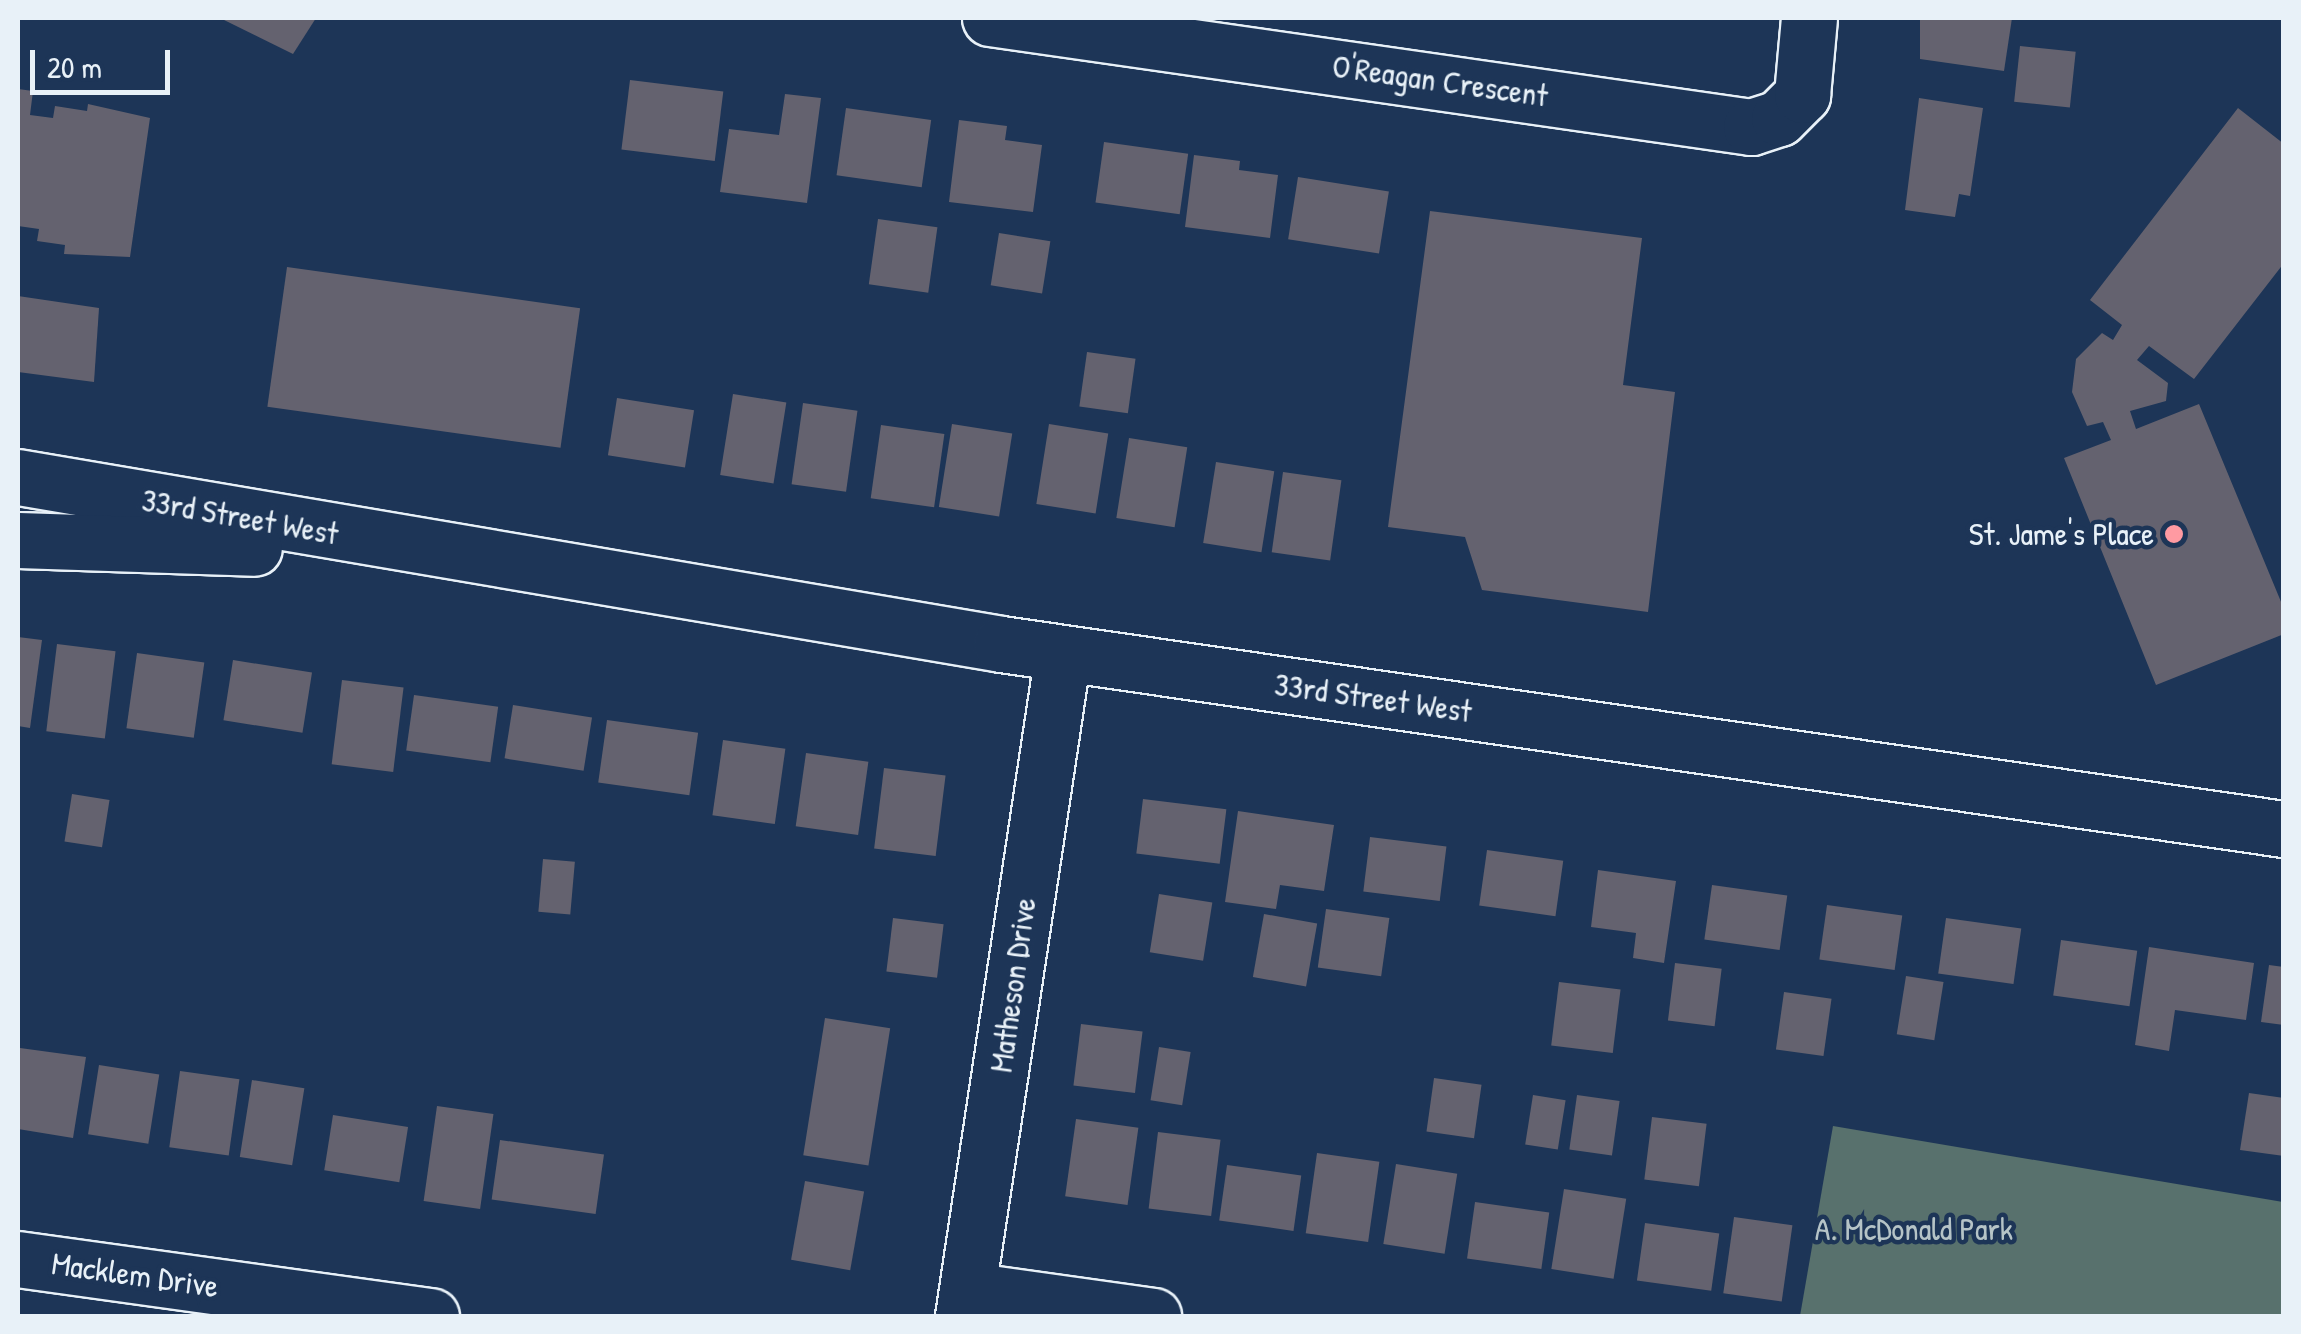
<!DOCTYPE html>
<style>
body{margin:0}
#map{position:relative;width:2301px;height:1334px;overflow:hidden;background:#1d3557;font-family:"Patrick Hand",sans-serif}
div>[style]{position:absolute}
.green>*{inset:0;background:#58716d}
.building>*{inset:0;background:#64626f;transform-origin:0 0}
.roads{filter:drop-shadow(2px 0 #e8f1f8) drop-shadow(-2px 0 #e8f1f8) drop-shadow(0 2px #e8f1f8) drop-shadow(0 -2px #e8f1f8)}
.minor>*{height:55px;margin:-27.5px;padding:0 27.5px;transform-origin:27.5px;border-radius:27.5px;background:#1d3557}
.major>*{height:55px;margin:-27.5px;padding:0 27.5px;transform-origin:27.5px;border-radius:27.5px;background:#1d3557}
.dots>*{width:28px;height:28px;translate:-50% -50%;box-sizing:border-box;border:5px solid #1d3557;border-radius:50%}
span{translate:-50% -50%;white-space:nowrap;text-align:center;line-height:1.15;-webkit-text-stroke:9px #1d3557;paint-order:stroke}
.street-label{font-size:32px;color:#e8f1f8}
.poi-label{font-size:32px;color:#e8f1f8}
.right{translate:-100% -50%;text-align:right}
.park-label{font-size:32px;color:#b6c4c7}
.frame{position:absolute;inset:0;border:20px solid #e8f1f8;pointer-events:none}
.scale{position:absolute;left:30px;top:50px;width:140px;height:45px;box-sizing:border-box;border:5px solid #e8f1f8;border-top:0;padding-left:12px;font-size:30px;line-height:35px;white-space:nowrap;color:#e8f1f8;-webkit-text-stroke:8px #1d3557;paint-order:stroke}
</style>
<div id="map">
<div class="green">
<div style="clip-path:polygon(1833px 1126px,2283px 1202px,2283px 1316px,1800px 1316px)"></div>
</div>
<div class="building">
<div style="clip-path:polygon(220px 18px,316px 18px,293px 54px)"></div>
<div style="clip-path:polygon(1920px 18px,2012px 18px,2004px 71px,1920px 59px)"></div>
<div style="left:2020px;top:46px;width:56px;height:56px;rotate:6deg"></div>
<div style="left:630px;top:80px;width:94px;height:70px;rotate:7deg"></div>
<div style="clip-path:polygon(18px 89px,33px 91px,30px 115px,53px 118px,55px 106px,87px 111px,88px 104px,150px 118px,130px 257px,64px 254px,65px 245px,37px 241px,39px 229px,18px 226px)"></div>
<div style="clip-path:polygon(785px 94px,821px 98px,807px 203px,720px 192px,729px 129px,779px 135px)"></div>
<div style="clip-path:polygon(1919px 98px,1983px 108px,1970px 196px,1959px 194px,1955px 217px,1905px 210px)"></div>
<div style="left:846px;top:108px;width:86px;height:68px;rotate:8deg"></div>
<div style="clip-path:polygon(2238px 108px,2284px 144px,2284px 263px,2194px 379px,2149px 346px,2137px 360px,2168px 383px,2166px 401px,2130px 411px,2136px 429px,2199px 404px,2284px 609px,2284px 634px,2156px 685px,2064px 458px,2111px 440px,2103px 422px,2087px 426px,2072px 392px,2076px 359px,2102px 333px,2113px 340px,2122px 325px,2090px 300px)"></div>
<div style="clip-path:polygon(959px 120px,1007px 126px,1005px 140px,1042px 145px,1033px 212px,949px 202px)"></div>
<div style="left:1104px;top:142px;width:85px;height:61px;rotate:8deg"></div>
<div style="clip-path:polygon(1194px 155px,1240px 161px,1239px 170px,1278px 175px,1270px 238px,1185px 227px)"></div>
<div style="left:1298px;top:177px;width:92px;height:63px;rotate:9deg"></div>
<div style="clip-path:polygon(1430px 211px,1642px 238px,1623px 385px,1675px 392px,1648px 612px,1482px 590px,1465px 537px,1388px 527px)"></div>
<div style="left:878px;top:219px;width:60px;height:66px;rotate:8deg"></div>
<div style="left:999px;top:233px;width:52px;height:53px;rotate:9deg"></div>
<div style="left:287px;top:267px;width:296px;height:141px;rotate:8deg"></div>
<div style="clip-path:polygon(18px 296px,99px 308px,94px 382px,18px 372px)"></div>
<div style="left:1087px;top:352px;width:49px;height:55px;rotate:8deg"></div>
<div style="left:733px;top:394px;width:54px;height:82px;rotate:9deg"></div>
<div style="left:617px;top:398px;width:78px;height:58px;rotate:9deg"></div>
<div style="left:803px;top:403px;width:55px;height:82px;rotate:8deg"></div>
<div style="left:952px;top:424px;width:61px;height:84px;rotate:9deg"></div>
<div style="left:1049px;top:424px;width:60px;height:81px;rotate:9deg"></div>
<div style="left:881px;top:425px;width:64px;height:74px;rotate:8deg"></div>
<div style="left:1129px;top:438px;width:59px;height:81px;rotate:9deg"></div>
<div style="left:1216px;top:462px;width:59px;height:82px;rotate:9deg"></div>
<div style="left:1283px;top:472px;width:59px;height:81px;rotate:8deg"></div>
<div style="clip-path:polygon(18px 637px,42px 640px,30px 728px,18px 726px)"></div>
<div style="left:57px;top:644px;width:59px;height:88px;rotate:7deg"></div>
<div style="left:137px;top:653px;width:68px;height:76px;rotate:8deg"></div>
<div style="left:233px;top:660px;width:80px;height:61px;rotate:9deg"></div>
<div style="left:342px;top:680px;width:62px;height:85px;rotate:7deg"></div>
<div style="left:414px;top:695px;width:85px;height:56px;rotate:8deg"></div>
<div style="left:513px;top:705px;width:80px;height:54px;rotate:9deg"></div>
<div style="left:607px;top:720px;width:92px;height:63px;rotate:8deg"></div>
<div style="left:723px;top:740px;width:63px;height:76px;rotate:8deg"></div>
<div style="left:806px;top:753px;width:63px;height:74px;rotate:8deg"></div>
<div style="left:884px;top:768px;width:62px;height:81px;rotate:7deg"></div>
<div style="left:72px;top:794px;width:38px;height:48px;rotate:9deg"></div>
<div style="left:1143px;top:799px;width:84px;height:55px;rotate:7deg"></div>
<div style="clip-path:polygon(1238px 811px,1334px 825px,1324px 891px,1280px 885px,1276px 909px,1225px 902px)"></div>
<div style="left:1370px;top:837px;width:77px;height:55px;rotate:7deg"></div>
<div style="left:1487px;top:850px;width:77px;height:56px;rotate:8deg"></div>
<div style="left:543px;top:859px;width:32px;height:53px;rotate:5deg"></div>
<div style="clip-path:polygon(1598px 870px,1676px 881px,1664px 963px,1633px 958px,1636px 933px,1591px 927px)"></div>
<div style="left:1712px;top:885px;width:76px;height:55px;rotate:8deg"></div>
<div style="left:1159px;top:894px;width:54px;height:59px;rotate:9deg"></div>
<div style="left:1827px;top:905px;width:76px;height:55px;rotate:8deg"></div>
<div style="left:1326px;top:909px;width:64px;height:59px;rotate:8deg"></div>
<div style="left:1264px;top:914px;width:54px;height:64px;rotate:10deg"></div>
<div style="left:893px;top:918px;width:51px;height:54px;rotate:7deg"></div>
<div style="left:1946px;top:918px;width:76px;height:56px;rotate:8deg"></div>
<div style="left:2061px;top:940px;width:77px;height:56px;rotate:8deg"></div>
<div style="clip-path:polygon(2149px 947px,2254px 963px,2246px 1020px,2175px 1010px,2169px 1051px,2135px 1045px)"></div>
<div style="left:1675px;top:963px;width:47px;height:58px;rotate:7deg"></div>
<div style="clip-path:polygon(2269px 965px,2284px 967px,2284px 1025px,2261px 1022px)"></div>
<div style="left:1906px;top:976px;width:38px;height:59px;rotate:9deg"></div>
<div style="left:1559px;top:982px;width:62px;height:64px;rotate:7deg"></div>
<div style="left:1784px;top:992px;width:48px;height:58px;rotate:8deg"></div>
<div style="left:825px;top:1018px;width:66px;height:139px;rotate:9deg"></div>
<div style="left:1081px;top:1024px;width:62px;height:62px;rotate:7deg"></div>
<div style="left:1159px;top:1047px;width:32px;height:54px;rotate:9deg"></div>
<div style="clip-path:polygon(20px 1048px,86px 1057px,73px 1138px,18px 1129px)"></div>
<div style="left:99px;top:1065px;width:61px;height:70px;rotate:9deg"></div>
<div style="left:180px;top:1071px;width:60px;height:77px;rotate:8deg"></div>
<div style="left:1434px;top:1078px;width:48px;height:54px;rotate:8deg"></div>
<div style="left:252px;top:1080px;width:53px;height:78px;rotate:9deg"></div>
<div style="clip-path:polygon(2249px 1093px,2284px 1098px,2284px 1156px,2240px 1150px)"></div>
<div style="left:1533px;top:1095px;width:33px;height:50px;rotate:9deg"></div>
<div style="left:1577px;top:1095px;width:43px;height:55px;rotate:8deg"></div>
<div style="left:437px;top:1106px;width:57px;height:96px;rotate:8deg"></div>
<div style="left:333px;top:1115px;width:76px;height:56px;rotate:9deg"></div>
<div style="left:1652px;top:1117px;width:55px;height:63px;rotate:7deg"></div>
<div style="left:1076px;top:1119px;width:63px;height:78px;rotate:8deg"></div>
<div style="left:1158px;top:1132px;width:63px;height:77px;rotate:7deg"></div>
<div style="left:500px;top:1140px;width:105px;height:60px;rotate:8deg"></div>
<div style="left:1317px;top:1153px;width:63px;height:81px;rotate:8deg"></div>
<div style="left:1396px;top:1164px;width:62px;height:81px;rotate:9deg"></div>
<div style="left:1227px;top:1165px;width:75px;height:56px;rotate:8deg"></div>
<div style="left:805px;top:1181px;width:60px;height:80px;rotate:10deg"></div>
<div style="left:1564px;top:1189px;width:63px;height:81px;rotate:9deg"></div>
<div style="left:1475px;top:1202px;width:75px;height:57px;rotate:8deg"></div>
<div style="left:1734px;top:1217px;width:59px;height:77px;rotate:8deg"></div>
<div style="left:1645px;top:1223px;width:75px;height:58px;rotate:8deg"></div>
</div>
<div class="roads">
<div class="minor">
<div style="left:990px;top:18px;width:769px;rotate:8.15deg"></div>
<div style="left:1751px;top:127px;width:29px;rotate:-18deg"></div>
<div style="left:1779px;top:118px;width:33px;rotate:-45deg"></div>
<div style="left:1802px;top:95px;width:77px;rotate:-84.8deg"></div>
<div style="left:18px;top:1259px;width:417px;rotate:7.9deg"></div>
<div style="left:968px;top:1290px;width:187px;rotate:8deg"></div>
<div style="left:963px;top:1316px;width:670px;rotate:-81.42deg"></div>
</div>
<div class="major">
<div style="left:18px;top:477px;width:997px;rotate:9.64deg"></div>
<div style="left:1001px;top:644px;width:1296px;rotate:8.21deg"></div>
<div style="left:18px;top:540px;width:236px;rotate:1.9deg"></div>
</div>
</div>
<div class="dots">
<div style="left:2174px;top:534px;background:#ff9aa2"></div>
</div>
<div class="street-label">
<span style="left:1440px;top:81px;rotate:8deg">O'Reagan Crescent</span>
<span style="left:240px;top:517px;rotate:10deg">33rd Street West</span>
<span style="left:1373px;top:698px;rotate:8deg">33rd Street West</span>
<span style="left:1013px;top:985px;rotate:-82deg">Matheson Drive</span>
<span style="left:135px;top:1275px;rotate:8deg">Macklem Drive</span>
</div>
<div class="poi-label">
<span class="right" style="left:2154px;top:534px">St. Jame's Place</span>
</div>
<div class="park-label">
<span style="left:1914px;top:1229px">A. McDonald Park</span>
</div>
<div class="frame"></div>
<div class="scale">20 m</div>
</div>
